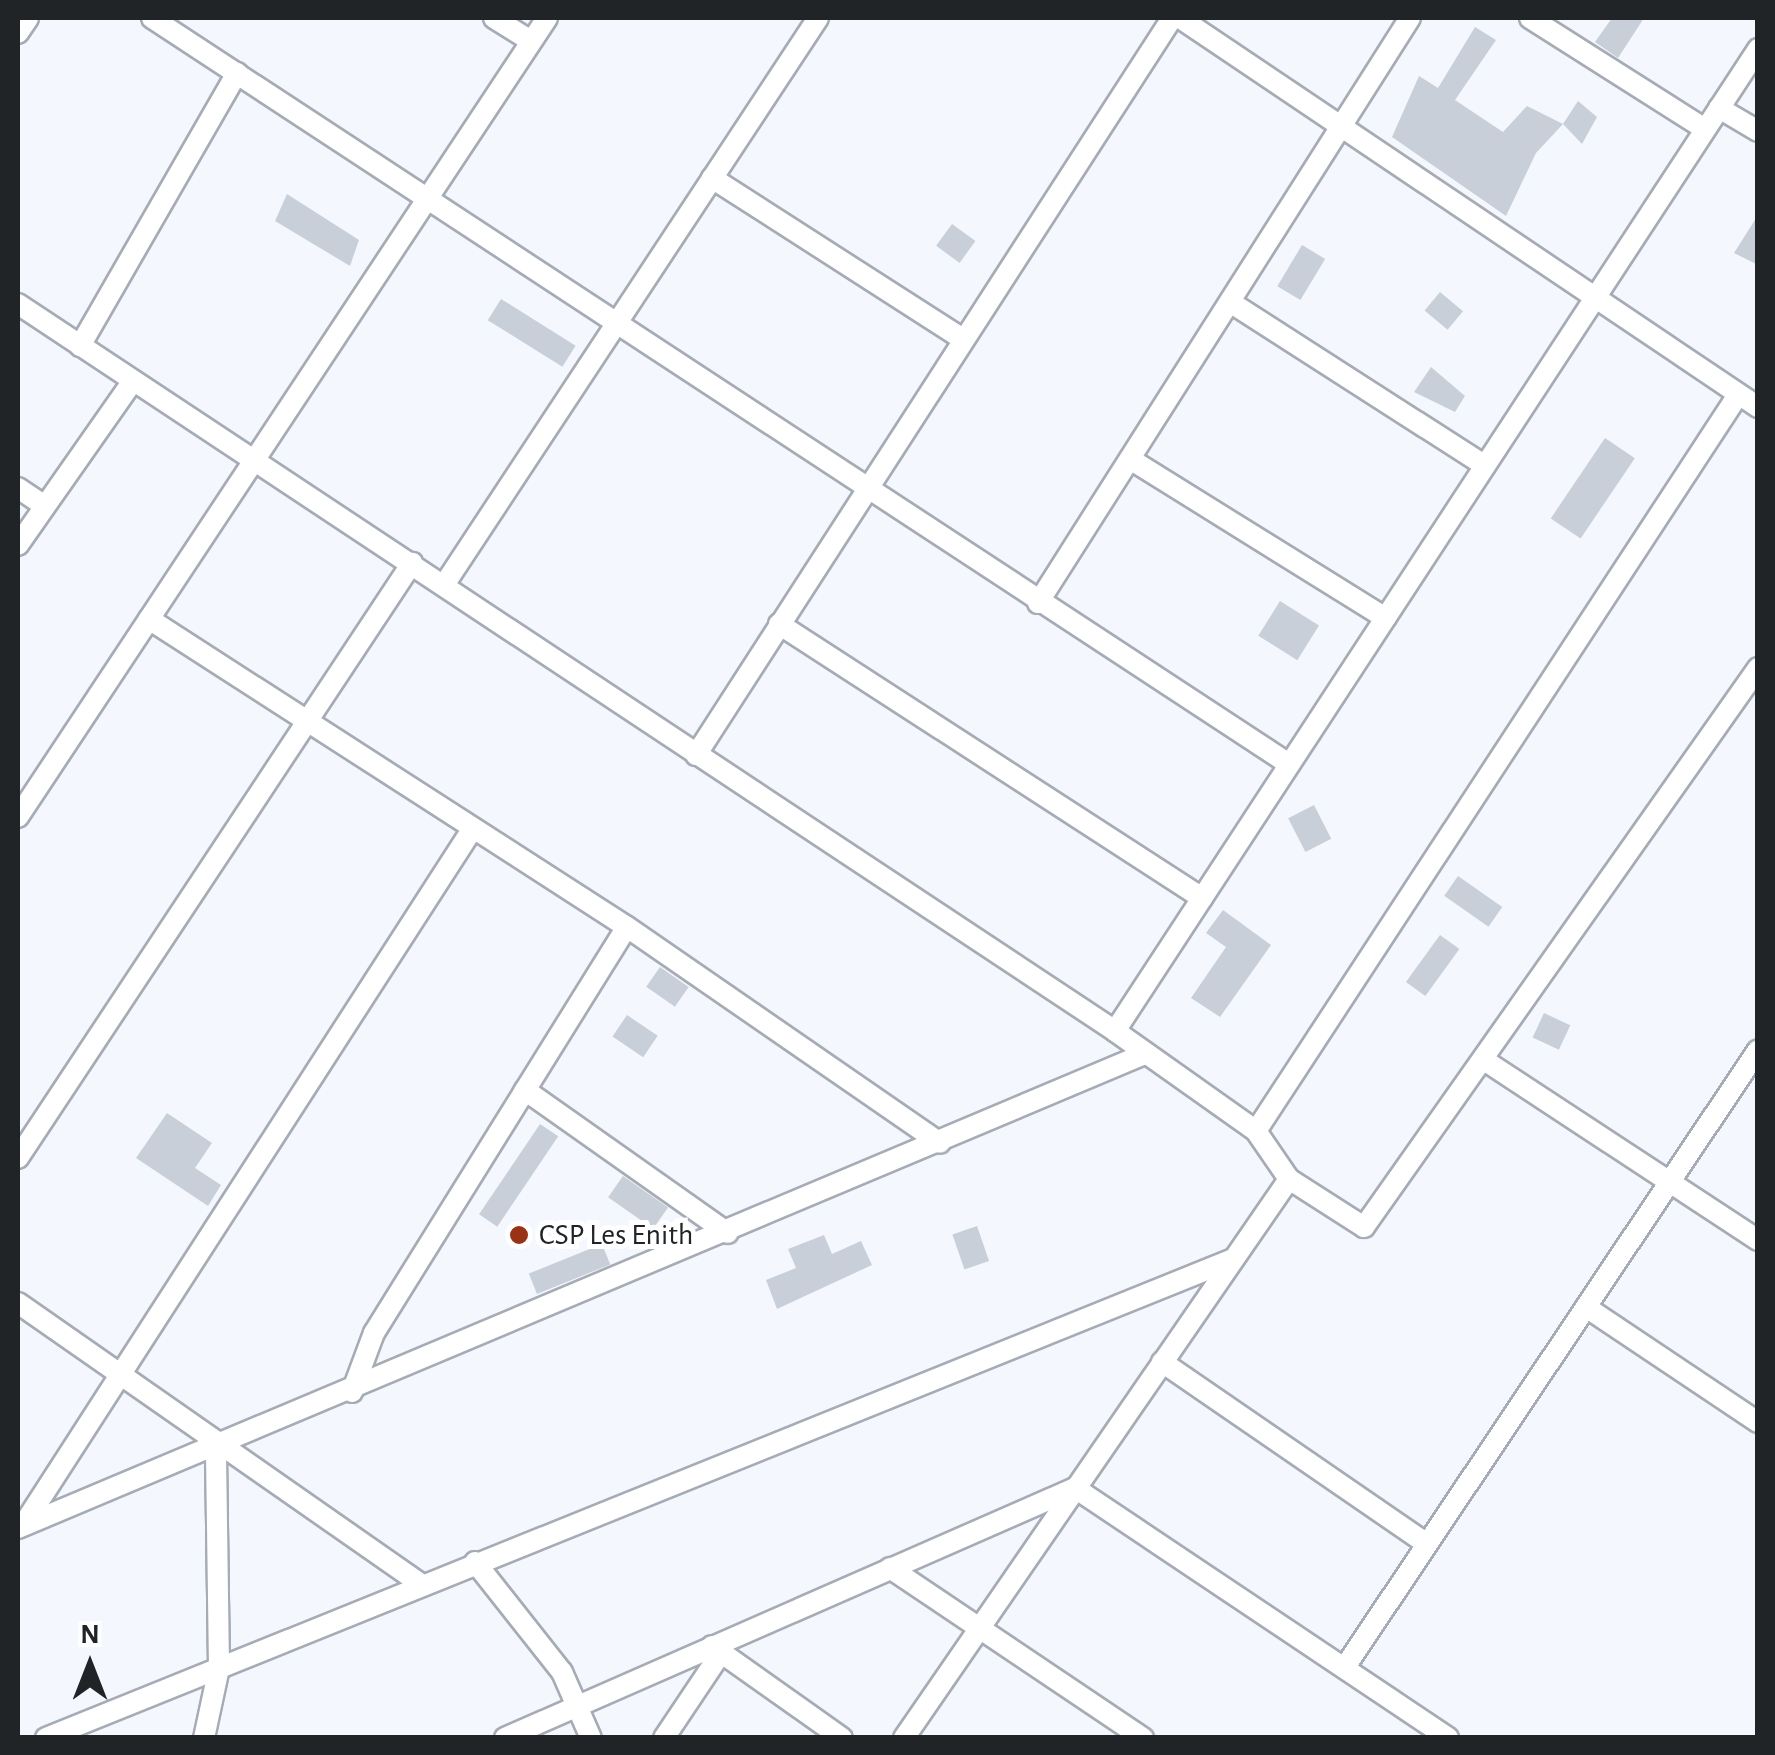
<!DOCTYPE html>
<style>
body{margin:0}
#map{position:relative;width:1775px;height:1755px;overflow:hidden;background:#f4f8fe;font-family:"Alegreya Sans",sans-serif}
div>[style]{position:absolute}
.building>*{inset:0;background:#c8cfd8;transform-origin:0 0}
.roads{filter:drop-shadow(2px 0 #a6acb5) drop-shadow(-2px 0 #a6acb5) drop-shadow(0 2px #a6acb5) drop-shadow(0 -2px #a6acb5)}
.street>*{height:20px;margin:-10px;padding:0 10px;transform-origin:10px;border-radius:10px;background:#fff}
.dots>*{width:28px;height:28px;translate:-50% -50%;box-sizing:border-box;border:5px solid #fff;border-radius:50%}
span{translate:-50% -50%;white-space:nowrap;text-align:center;line-height:1.15;-webkit-text-stroke:10px #fff;paint-order:stroke}
.poi-label{font-size:30px;color:#212427}
.left{translate:0 -50%;text-align:left}
.frame{position:absolute;inset:0;border:20px solid #212427;pointer-events:none}
.north{position:absolute;left:40px;top:1615px;width:100px;height:100px;-webkit-text-stroke:8px #fff;paint-order:stroke;rotate:0deg;font-size:28px;font-weight:700;line-height:40px;text-align:center;color:#212427}
.north::after{content:'';display:block;margin:auto;width:35px;height:45px;background:#212427;clip-path:polygon(50% 0,100% 100%,50% 72%,0 100%)}
</style>
<div id="map">
<div class="building">
<div style="clip-path:polygon(1612px 18px,1644px 18px,1618px 58px,1595px 42px)"></div>
<div style="clip-path:polygon(1475px 27px,1496px 40px,1455px 100px,1503px 132px,1527px 106px,1563px 124px,1536px 153px,1506px 216px,1392px 137px,1419px 76px,1438px 88px)"></div>
<div style="clip-path:polygon(1578px 101px,1597px 117px,1582px 144px,1563px 124px)"></div>
<div style="clip-path:polygon(287px 194px,359px 240px,350px 266px,275px 221px)"></div>
<div style="clip-path:polygon(1758px 215px,1758px 265px,1734px 253px)"></div>
<div style="left:952px;top:224px;width:29px;height:27px;rotate:36deg"></div>
<div style="left:1302px;top:245px;width:27px;height:48px;rotate:31deg"></div>
<div style="left:1440px;top:292px;width:30px;height:24px;rotate:40deg"></div>
<div style="left:501px;top:299px;width:88px;height:25px;rotate:32deg"></div>
<div style="clip-path:polygon(1431px 367px,1465px 396px,1455px 412px,1414px 392px)"></div>
<div style="left:1605px;top:438px;width:36px;height:97px;rotate:34deg"></div>
<div style="left:1280px;top:601px;width:46px;height:41px;rotate:32deg"></div>
<div style="left:1314px;top:805px;width:38px;height:29px;rotate:63deg"></div>
<div style="left:1458px;top:876px;width:54px;height:24px;rotate:35deg"></div>
<div style="clip-path:polygon(1223px 910px,1271px 945px,1220px 1017px,1191px 998px,1226px 947px,1206px 933px)"></div>
<div style="left:1440px;top:935px;width:24px;height:58px;rotate:36deg"></div>
<div style="left:660px;top:967px;width:35px;height:24px;rotate:35deg"></div>
<div style="left:1544px;top:1013px;width:29px;height:27px;rotate:25deg"></div>
<div style="left:627px;top:1015px;width:37px;height:26px;rotate:34deg"></div>
<div style="clip-path:polygon(167px 1113px,212px 1143px,195px 1168px,221px 1185px,208px 1206px,136px 1158px)"></div>
<div style="left:540px;top:1124px;width:22px;height:109px;rotate:34deg"></div>
<div style="left:623px;top:1176px;width:55px;height:26px;rotate:35deg"></div>
<div style="left:977px;top:1226px;width:37px;height:26px;rotate:71deg"></div>
<div style="clip-path:polygon(824px 1235px,832px 1254px,861px 1241px,872px 1265px,777px 1309px,766px 1280px,796px 1268px,788px 1249px)"></div>
<div style="left:602px;top:1244px;width:22px;height:79px;rotate:68deg"></div>
</div>
<div class="roads">
<div class="street">
<div style="left:152px;top:18px;width:1360px;rotate:33.27deg"></div>
<div style="left:494px;top:18px;width:44px;rotate:31.9deg"></div>
<div style="left:1180px;top:18px;width:697px;rotate:33.94deg"></div>
<div style="left:1530px;top:18px;width:207px;rotate:32.4deg"></div>
<div style="left:18px;top:33px;width:18px;rotate:-56deg"></div>
<div style="left:1719px;top:108px;width:45px;rotate:30.5deg"></div>
<div style="left:712px;top:178px;width:298px;rotate:32.7deg"></div>
<div style="left:1230px;top:302px;width:303px;rotate:32.7deg"></div>
<div style="left:18px;top:304px;width:1316px;rotate:33.53deg"></div>
<div style="left:1115px;top:1031px;width:173px;rotate:35.3deg"></div>
<div style="left:1256px;top:1131px;width:58px;rotate:55.5deg"></div>
<div style="left:1289px;top:1179px;width:89px;rotate:32.6deg"></div>
<div style="left:1364px;top:1227px;width:684px;rotate:-54.82deg"></div>
<div style="left:80px;top:346px;width:315px;rotate:-60.1deg"></div>
<div style="left:1130px;top:459px;width:301px;rotate:31.9deg"></div>
<div style="left:18px;top:488px;width:32px;rotate:34deg"></div>
<div style="left:18px;top:545px;width:200px;rotate:-55deg"></div>
<div style="left:444px;top:585px;width:679px;rotate:-56.59deg"></div>
<div style="left:1038px;top:603px;width:693px;rotate:-57.55deg"></div>
<div style="left:149px;top:619px;width:569px;rotate:32.8deg"></div>
<div style="left:627px;top:927px;width:380px;rotate:34.6deg"></div>
<div style="left:779px;top:624px;width:504px;rotate:32.93deg"></div>
<div style="left:696px;top:755px;width:877px;rotate:-57.14deg"></div>
<div style="left:18px;top:817px;width:958px;rotate:-56.49deg"></div>
<div style="left:1115px;top:1031px;width:1174px;rotate:-56.78deg"></div>
<div style="left:1487px;top:1062px;width:324px;rotate:33.3deg"></div>
<div style="left:525px;top:1090px;width:248px;rotate:35.2deg"></div>
<div style="left:1256px;top:1131px;width:880px;rotate:-56.78deg"></div>
<div style="left:18px;top:1158px;width:714px;rotate:-56.49deg"></div>
<div style="left:18px;top:1303px;width:494px;rotate:34.9deg"></div>
<div style="left:1586px;top:1307px;width:207px;rotate:33.8deg"></div>
<div style="left:1162px;top:1362px;width:319px;rotate:34.5deg"></div>
<div style="left:352px;top:1392px;width:63px;rotate:-69.6deg"></div>
<div style="left:374px;top:1333px;width:478px;rotate:-58.1deg"></div>
<div style="left:24px;top:1524px;width:828px;rotate:-57.17deg"></div>
<div style="left:18px;top:1528px;width:1219px;rotate:-22.82deg"></div>
<div style="left:475px;top:1562px;width:140px;rotate:51.7deg"></div>
<div style="left:562px;top:1672px;width:72px;rotate:66.3deg"></div>
<div style="left:890px;top:1568px;width:305px;rotate:33.9deg"></div>
<div style="left:712px;top:1646px;width:159px;rotate:35.3deg"></div>
<div style="left:1345px;top:1667px;width:742px;rotate:-56.2deg"></div>
<div style="left:46px;top:1738px;width:1278px;rotate:-21.97deg"></div>
<div style="left:204px;top:1738px;width:72px;rotate:-77.9deg"></div>
<div style="left:219px;top:1668px;width:227px;rotate:-90.8deg"></div>
<div style="left:505px;top:1738px;width:622px;rotate:-23.68deg"></div>
<div style="left:1075px;top:1488px;width:449px;rotate:33.8deg"></div>
<div style="left:664px;top:1738px;width:102px;rotate:-56.2deg"></div>
<div style="left:904px;top:1738px;width:679px;rotate:-55.44deg"></div>
</div>
</div>
<div class="dots">
<div style="left:519px;top:1235px;background:#9a3217"></div>
</div>
<div class="poi-label">
<span class="left" style="left:539px;top:1235px">CSP Les Enith</span>
</div>
<div class="frame"></div>
<div class="north">N</div>
</div>
